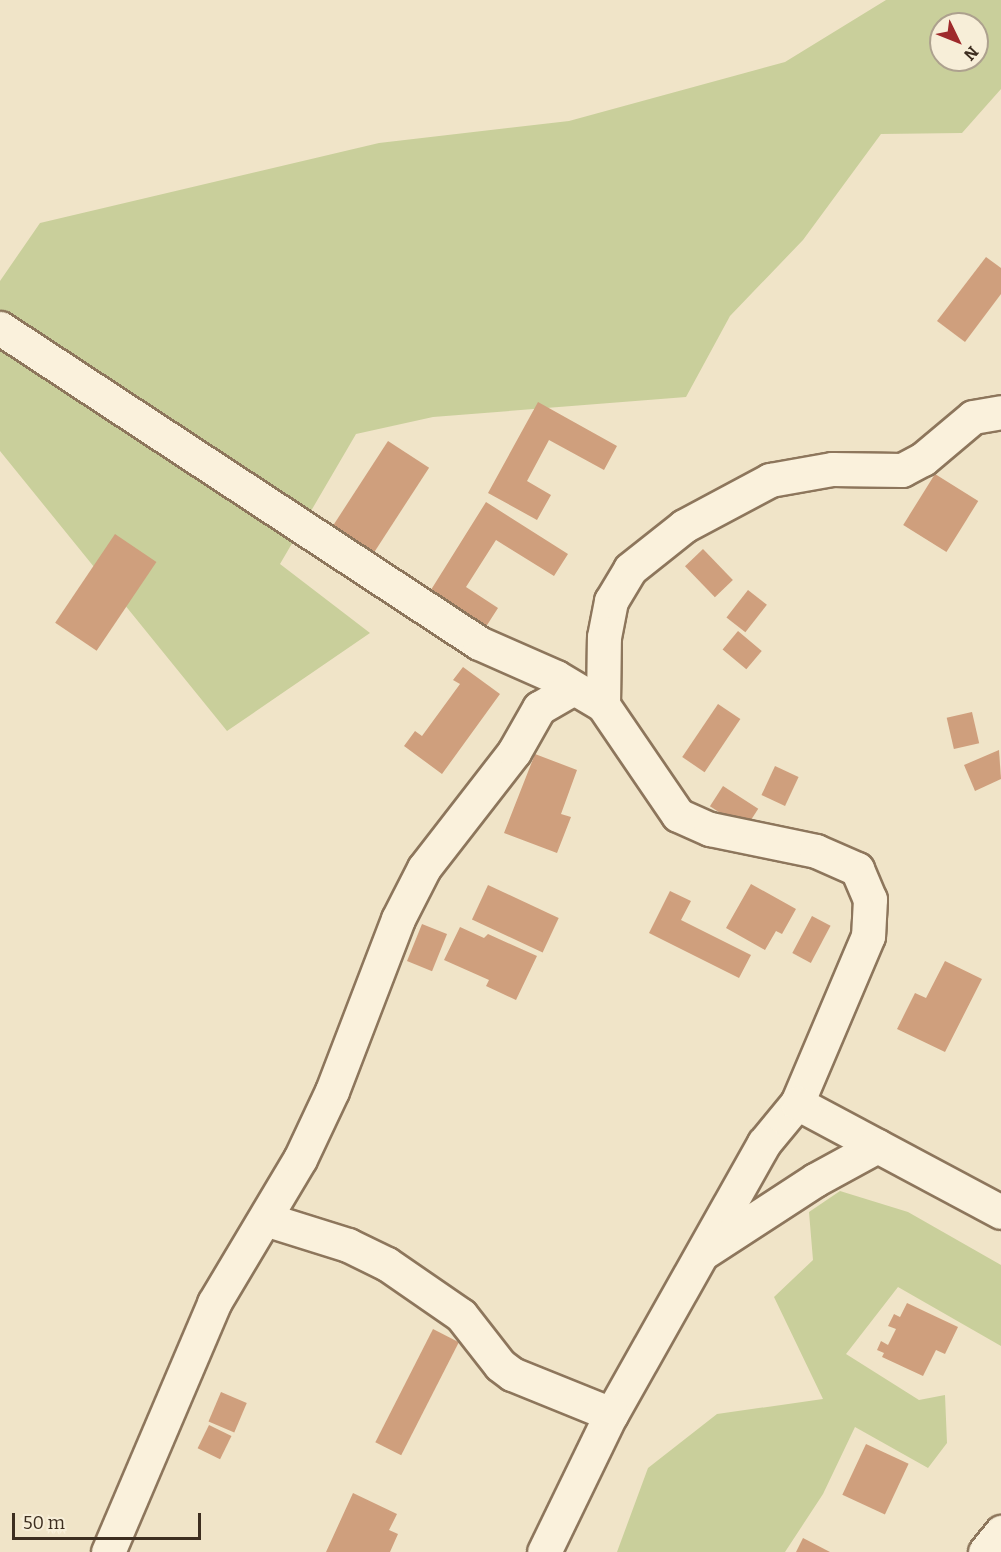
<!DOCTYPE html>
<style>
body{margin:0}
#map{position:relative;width:1001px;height:1552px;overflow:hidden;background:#f0e4c8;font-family:Bitter,serif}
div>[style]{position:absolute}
.green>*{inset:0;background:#c9cf9b}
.building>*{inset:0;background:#cf9f7d;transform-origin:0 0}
.roads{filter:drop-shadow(2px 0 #8d765c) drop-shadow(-2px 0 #8d765c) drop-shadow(0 2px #8d765c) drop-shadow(0 -2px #8d765c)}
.minor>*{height:33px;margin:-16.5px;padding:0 16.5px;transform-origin:16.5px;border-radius:16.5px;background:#faf1dc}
span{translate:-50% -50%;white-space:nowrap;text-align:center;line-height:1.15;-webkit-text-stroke:6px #f7eed8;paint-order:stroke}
.north{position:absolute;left:929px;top:12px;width:60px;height:60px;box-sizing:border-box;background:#f7eed8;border:2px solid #ada18e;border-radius:50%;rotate:133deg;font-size:16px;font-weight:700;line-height:24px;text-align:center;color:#3d2e20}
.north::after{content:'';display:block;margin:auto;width:21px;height:27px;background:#9e2a2b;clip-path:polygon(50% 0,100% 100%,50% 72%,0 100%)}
.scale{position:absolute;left:12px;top:1513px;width:189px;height:27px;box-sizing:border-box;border:3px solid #3d2e20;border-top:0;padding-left:8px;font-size:18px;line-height:21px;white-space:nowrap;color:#3d2e20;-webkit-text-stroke:4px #f7eed8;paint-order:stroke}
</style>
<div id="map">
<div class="green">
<div style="clip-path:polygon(evenodd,886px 0,1001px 0,1001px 89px,962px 133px,881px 134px,803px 240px,730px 316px,686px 397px,433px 417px,356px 434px,280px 564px,370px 633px,227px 731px,0 451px,0 281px,40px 223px,379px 143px,569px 121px,785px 62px,886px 0,941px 24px,977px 24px,977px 60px,941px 60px,941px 24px)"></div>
<div style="clip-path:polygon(840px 1191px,908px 1212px,1001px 1265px,1001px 1346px,898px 1287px,846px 1354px,919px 1400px,945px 1395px,947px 1443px,928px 1468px,855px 1427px,823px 1494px,785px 1552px,617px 1552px,648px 1468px,717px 1414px,823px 1399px,774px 1297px,813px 1260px,809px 1212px)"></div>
</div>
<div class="building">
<div style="clip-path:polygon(986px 257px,1001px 268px,1001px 294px,965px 342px,937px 321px)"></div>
<div style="clip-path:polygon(538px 402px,617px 446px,604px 470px,549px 440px,527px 481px,551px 495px,537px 520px,488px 493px)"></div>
<div style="left:388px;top:441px;width:49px;height:107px;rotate:33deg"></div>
<div style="left:935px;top:474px;width:51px;height:60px;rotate:32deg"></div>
<div style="clip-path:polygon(486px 502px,568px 554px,554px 576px,496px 540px,466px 587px,498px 608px,480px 636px,424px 601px)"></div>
<div style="left:115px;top:534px;width:50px;height:107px;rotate:34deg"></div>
<div style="left:703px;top:549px;width:43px;height:25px;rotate:46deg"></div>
<div style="left:748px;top:590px;width:24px;height:35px;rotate:38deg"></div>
<div style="left:738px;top:631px;width:31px;height:24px;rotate:40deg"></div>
<div style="clip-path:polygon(463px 667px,500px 694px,442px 774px,404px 746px,415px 731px,422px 736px,460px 684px,453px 680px)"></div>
<div style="left:718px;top:704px;width:27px;height:64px;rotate:34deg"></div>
<div style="left:972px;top:712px;width:32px;height:26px;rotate:77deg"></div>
<div style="clip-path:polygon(999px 750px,1001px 779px,975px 791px,964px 765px)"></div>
<div style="clip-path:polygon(535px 754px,577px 770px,561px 814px,571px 817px,557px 853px,504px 833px)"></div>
<div style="left:775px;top:766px;width:26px;height:32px;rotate:25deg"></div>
<div style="left:723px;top:786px;width:42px;height:24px;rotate:33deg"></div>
<div style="clip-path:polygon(751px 884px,796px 909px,782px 934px,776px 931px,765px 950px,726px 928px)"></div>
<div style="left:488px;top:885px;width:78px;height:38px;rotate:25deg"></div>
<div style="clip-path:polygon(670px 891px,691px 901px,681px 920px,751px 955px,739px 978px,649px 933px)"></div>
<div style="left:812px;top:916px;width:21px;height:42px;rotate:28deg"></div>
<div style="left:422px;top:924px;width:27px;height:40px;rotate:22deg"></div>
<div style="clip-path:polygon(460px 927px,484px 938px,488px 934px,537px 956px,516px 1000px,486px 986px,489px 980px,444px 960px)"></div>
<div style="clip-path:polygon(945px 961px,982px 979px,945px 1052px,897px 1029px,915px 993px,926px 998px)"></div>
<div style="clip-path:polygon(907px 1303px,958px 1327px,945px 1354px,936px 1350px,923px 1376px,882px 1357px,884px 1353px,877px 1350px,881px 1341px,888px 1345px,896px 1329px,888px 1326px,894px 1314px,900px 1317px)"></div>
<div style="left:433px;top:1329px;width:29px;height:127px;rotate:27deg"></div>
<div style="left:221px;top:1392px;width:28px;height:32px;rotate:23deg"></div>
<div style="left:209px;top:1425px;width:25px;height:26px;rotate:26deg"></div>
<div style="left:866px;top:1444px;width:47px;height:56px;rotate:25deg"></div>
<div style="clip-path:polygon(353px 1493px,397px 1514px,389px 1530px,398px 1534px,390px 1552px,326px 1552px)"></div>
<div style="clip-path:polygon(803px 1538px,830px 1552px,796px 1552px)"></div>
</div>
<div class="roads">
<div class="minor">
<div style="left:0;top:328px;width:573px;rotate:33.33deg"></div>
<div style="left:479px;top:643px;width:84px;rotate:23.8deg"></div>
<div style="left:556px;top:677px;width:55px;rotate:30.8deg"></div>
<div style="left:603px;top:705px;width:133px;rotate:55.7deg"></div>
<div style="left:678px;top:815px;width:35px;rotate:24deg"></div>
<div style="left:710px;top:829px;width:108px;rotate:11.7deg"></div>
<div style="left:816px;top:851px;width:45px;rotate:23.7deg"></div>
<div style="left:857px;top:869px;width:33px;rotate:67deg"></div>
<div style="left:870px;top:899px;width:37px;rotate:93deg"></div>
<div style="left:868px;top:936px;width:181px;rotate:113deg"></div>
<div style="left:797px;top:1103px;width:52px;rotate:129.5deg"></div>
<div style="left:764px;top:1143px;width:311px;rotate:119.4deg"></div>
<div style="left:611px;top:1414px;width:153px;rotate:115.9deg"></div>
<div style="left:603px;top:705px;width:68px;rotate:-89.2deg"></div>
<div style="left:604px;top:637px;width:37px;rotate:-79deg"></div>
<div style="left:611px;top:601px;width:37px;rotate:-59deg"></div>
<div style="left:630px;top:569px;width:69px;rotate:-38.5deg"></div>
<div style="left:684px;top:526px;width:98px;rotate:-28.1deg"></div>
<div style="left:770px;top:480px;width:63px;rotate:-10.1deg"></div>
<div style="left:832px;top:469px;width:70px;rotate:0.8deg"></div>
<div style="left:902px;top:470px;width:24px;rotate:-28deg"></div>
<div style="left:923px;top:459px;width:65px;rotate:-40deg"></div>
<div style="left:973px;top:417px;width:28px;rotate:-10deg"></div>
<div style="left:797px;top:1103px;width:231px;rotate:28.1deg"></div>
<div style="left:265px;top:1219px;width:87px;rotate:17.4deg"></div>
<div style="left:348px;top:1245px;width:43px;rotate:26deg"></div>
<div style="left:387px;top:1264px;width:90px;rotate:34.6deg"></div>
<div style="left:461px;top:1315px;width:63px;rotate:52deg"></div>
<div style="left:500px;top:1365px;width:15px;rotate:37deg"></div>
<div style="left:512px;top:1374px;width:107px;rotate:22deg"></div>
<div style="left:703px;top:1253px;width:134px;rotate:-33.1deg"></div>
<div style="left:815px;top:1180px;width:71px;rotate:-28.7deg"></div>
<div style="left:108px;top:1552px;width:271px;rotate:-66.9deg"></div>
<div style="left:214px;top:1303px;width:168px;rotate:-59.2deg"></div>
<div style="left:300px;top:1159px;width:75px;rotate:-64.8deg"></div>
<div style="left:332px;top:1091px;width:184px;rotate:-69deg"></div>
<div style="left:398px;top:919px;width:57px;rotate:-63deg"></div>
<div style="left:424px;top:868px;width:147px;rotate:-52.2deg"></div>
<div style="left:514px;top:752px;width:51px;rotate:-60.4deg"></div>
<div style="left:539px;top:708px;width:39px;rotate:-30deg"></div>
<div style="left:985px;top:1552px;width:26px;rotate:-51deg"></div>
</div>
</div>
<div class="north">N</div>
<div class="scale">50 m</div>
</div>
